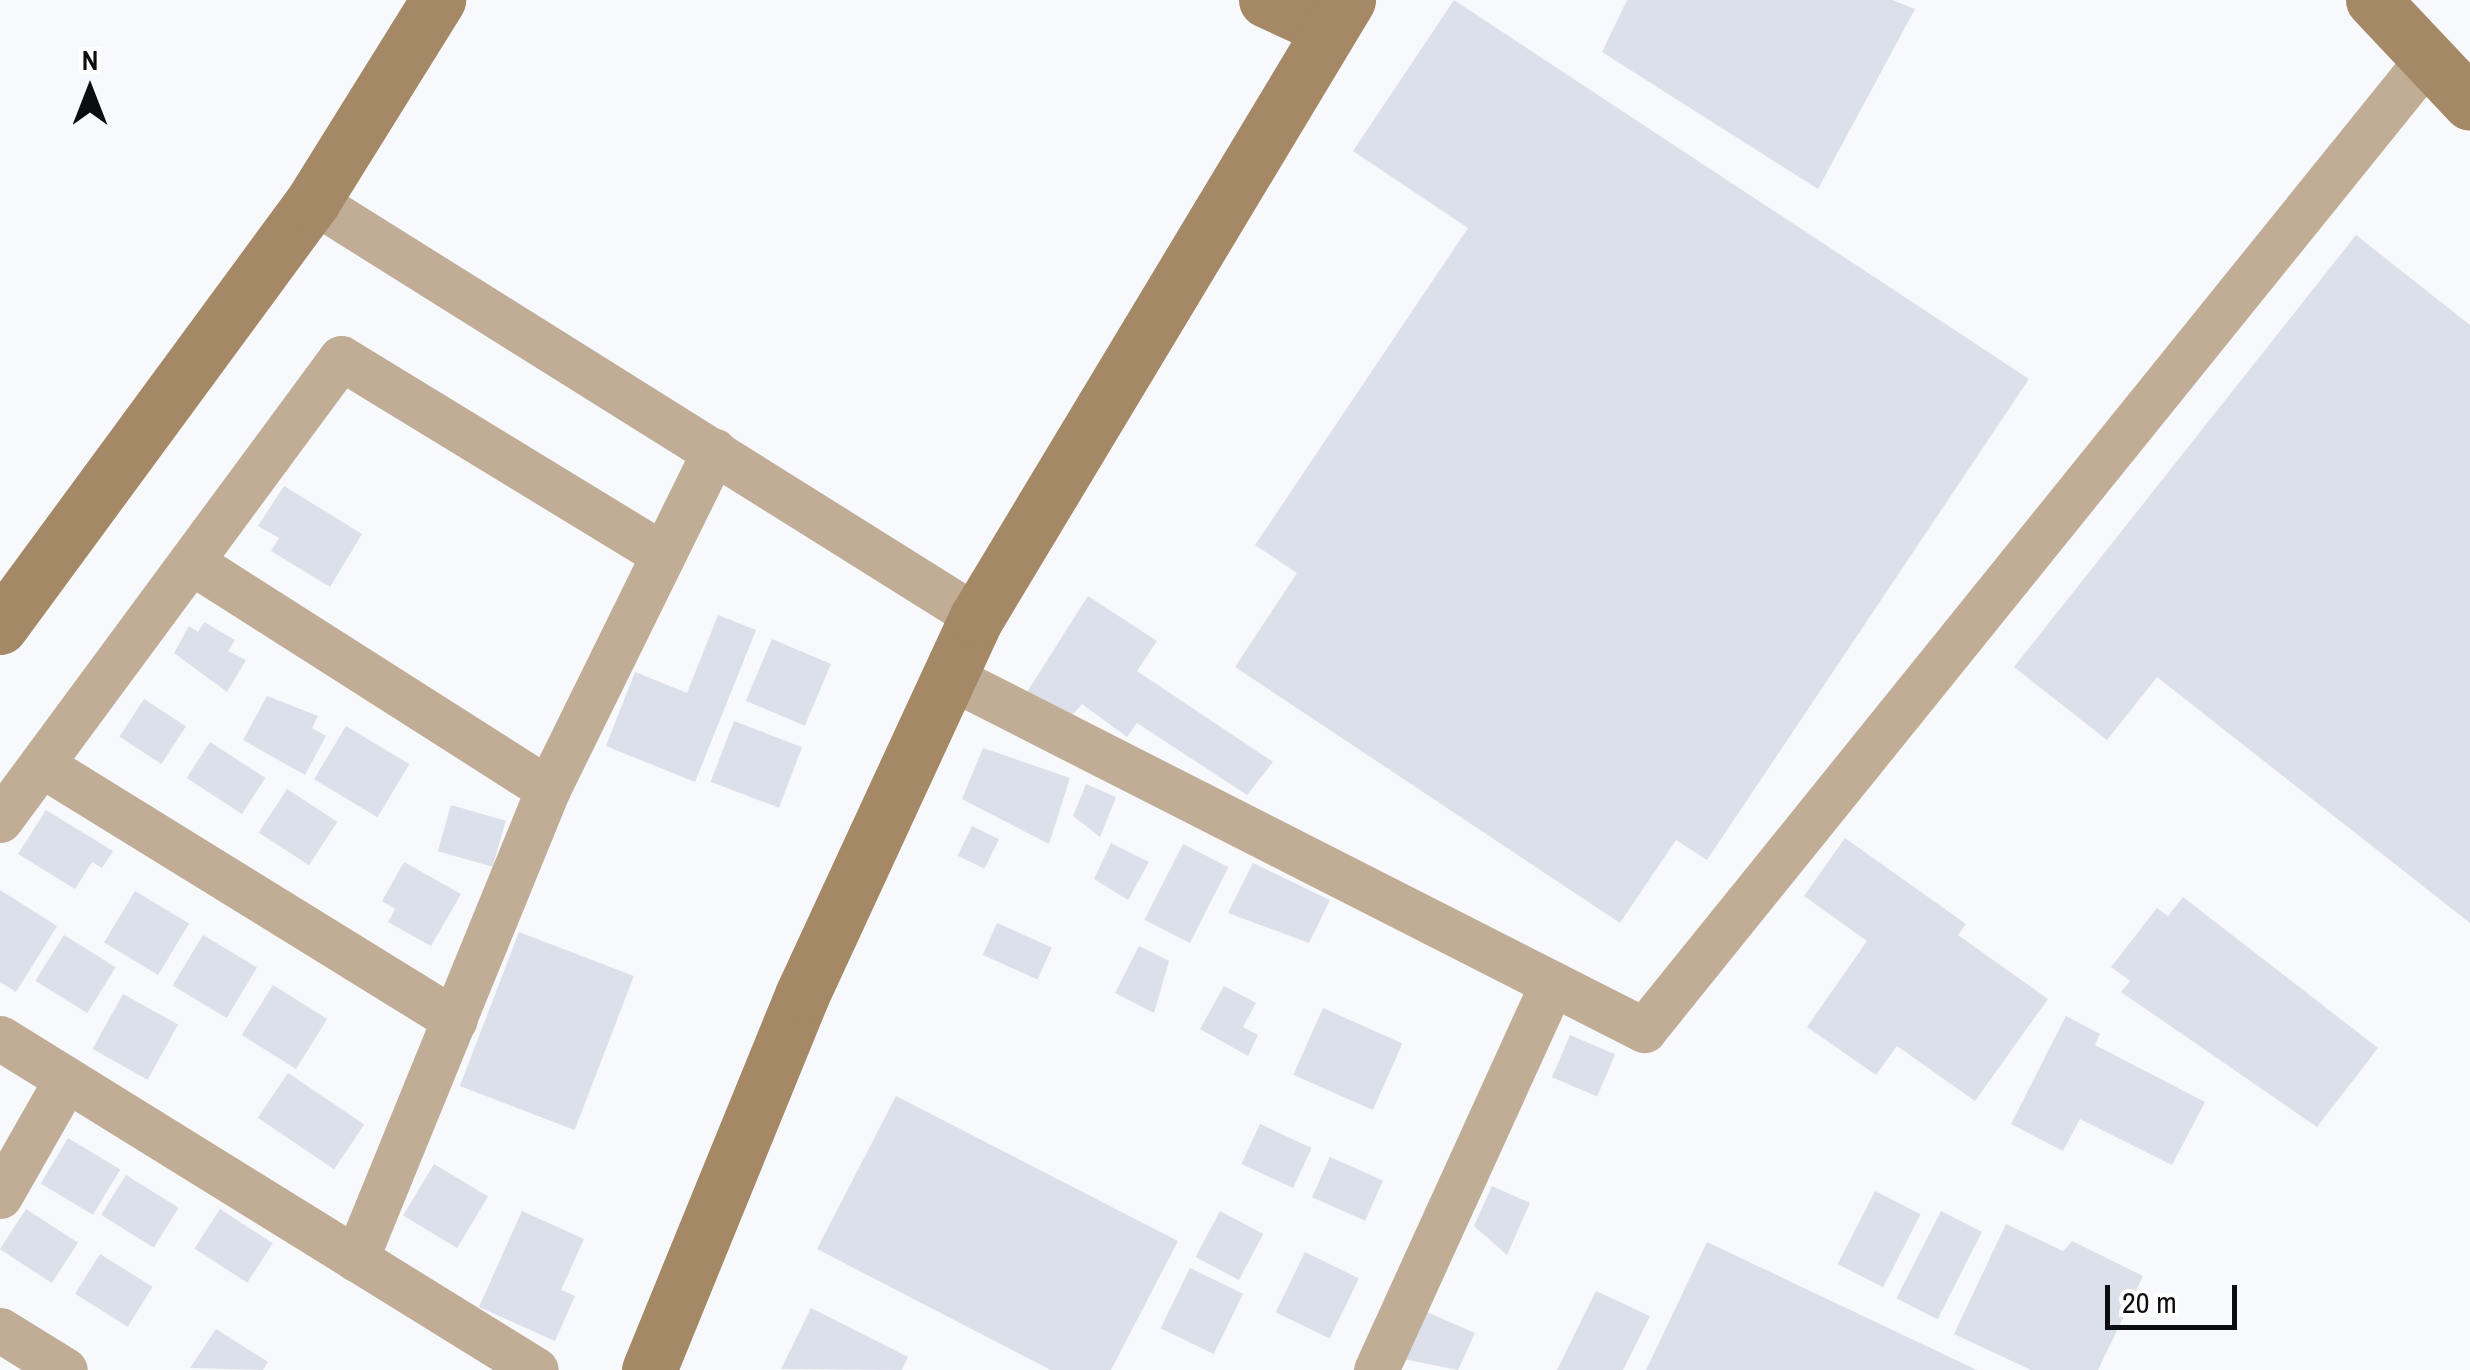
<!DOCTYPE html>
<style>
body{margin:0}
#map{position:relative;width:2470px;height:1370px;overflow:hidden;background:#f8f9fd;font-family:"Archivo Narrow",sans-serif}
div>[style]{position:absolute}
.building>*{inset:0;background:#dce0ea;transform-origin:0 0}
.street>*{height:45px;margin:-22.5px;padding:0 22.5px;transform-origin:22.5px;border-radius:22.5px;background:#c1ad95}
.secondary>*{height:55px;margin:-27.5px;padding:0 27.5px;transform-origin:27.5px;border-radius:27.5px;background:#a58865}
span{translate:-50% -50%;white-space:nowrap;text-align:center;line-height:1.15;-webkit-text-stroke:10px #fff;paint-order:stroke}
.north{position:absolute;left:40px;top:40px;width:100px;height:100px;-webkit-text-stroke:8px #fff;paint-order:stroke;rotate:0deg;font-size:28px;font-weight:700;line-height:40px;text-align:center;color:#0c0d10}
.north::after{content:'';display:block;margin:auto;width:35px;height:45px;background:#0c0d10;clip-path:polygon(50% 0,100% 100%,50% 72%,0 100%)}
.scale{position:absolute;left:2105px;top:1285px;width:132px;height:45px;box-sizing:border-box;border:5px solid #0c0d10;border-top:0;padding-left:12px;font-size:30px;line-height:35px;white-space:nowrap;color:#0c0d10;-webkit-text-stroke:8px #fff;paint-order:stroke}
</style>
<div id="map">
<div class="building">
<div style="clip-path:polygon(1454px 0,2029px 379px,1707px 860px,1676px 840px,1620px 923px,1235px 667px,1297px 573px,1255px 545px,1468px 228px,1353px 151px)"></div>
<div style="clip-path:polygon(1627px 0,1892px 0,1915px 9px,1818px 189px,1602px 52px)"></div>
<div style="clip-path:polygon(2356px 235px,2470px 325px,2470px 923px,2157px 677px,2107px 740px,2014px 667px)"></div>
<div style="clip-path:polygon(284px 486px,362px 534px,330px 587px,271px 551px,279px 538px,258px 526px)"></div>
<div style="clip-path:polygon(1088px 596px,1157px 641px,1137px 671px,1273px 762px,1247px 795px,1137px 723px,1127px 737px,1082px 704px,1068px 720px,1027px 692px)"></div>
<div style="clip-path:polygon(718px 615px,756px 630px,695px 782px,606px 746px,635px 672px,687px 693px)"></div>
<div style="clip-path:polygon(204px 622px,235px 640px,228px 651px,246px 660px,227px 692px,174px 653px,189px 626px,198px 632px)"></div>
<div style="left:772px;top:639px;width:64px;height:67px;rotate:23deg"></div>
<div style="clip-path:polygon(267px 696px,318px 716px,312px 728px,326px 736px,305px 775px,243px 740px)"></div>
<div style="left:144px;top:699px;width:50px;height:45px;rotate:33deg"></div>
<div style="left:734px;top:721px;width:73px;height:65px;rotate:21deg"></div>
<div style="left:346px;top:726px;width:74px;height:62px;rotate:31deg"></div>
<div style="left:210px;top:742px;width:66px;height:43px;rotate:33deg"></div>
<div style="clip-path:polygon(983px 748px,1070px 778px,1049px 844px,962px 799px)"></div>
<div style="clip-path:polygon(1086px 784px,1116px 797px,1100px 837px,1073px 816px)"></div>
<div style="left:287px;top:789px;width:60px;height:52px;rotate:33deg"></div>
<div style="left:451px;top:805px;width:57px;height:48px;rotate:16deg"></div>
<div style="clip-path:polygon(46px 810px,113px 851px,102px 868px,92px 862px,75px 889px,18px 854px)"></div>
<div style="left:972px;top:826px;width:30px;height:33px;rotate:26deg"></div>
<div style="clip-path:polygon(1845px 838px,1966px 924px,1958px 935px,2048px 999px,1975px 1101px,1897px 1046px,1876px 1075px,1807px 1027px,1867px 941px,1804px 896px)"></div>
<div style="clip-path:polygon(1111px 843px,1149px 862px,1128px 900px,1094px 879px)"></div>
<div style="left:1183px;top:844px;width:51px;height:85px;rotate:27deg"></div>
<div style="clip-path:polygon(404px 862px,461px 894px,431px 946px,388px 922px,395px 909px,382px 901px)"></div>
<div style="clip-path:polygon(1253px 863px,1330px 900px,1309px 943px,1228px 913px)"></div>
<div style="clip-path:polygon(0 890px,57px 926px,16px 992px,0 982px)"></div>
<div style="left:135px;top:891px;width:63px;height:60px;rotate:31deg"></div>
<div style="clip-path:polygon(2183px 897px,2378px 1048px,2317px 1127px,2121px 992px,2130px 981px,2111px 967px,2157px 908px,2168px 916px)"></div>
<div style="left:997px;top:923px;width:60px;height:35px;rotate:24deg"></div>
<div style="left:519px;top:932px;width:123px;height:165px;rotate:21deg"></div>
<div style="left:64px;top:935px;width:61px;height:54px;rotate:32deg"></div>
<div style="left:203px;top:935px;width:63px;height:59px;rotate:31deg"></div>
<div style="clip-path:polygon(1139px 946px,1169px 961px,1154px 1013px,1115px 993px)"></div>
<div style="left:273px;top:985px;width:64px;height:59px;rotate:32deg"></div>
<div style="clip-path:polygon(1224px 986px,1256px 1003px,1243px 1027px,1258px 1035px,1248px 1056px,1200px 1029px)"></div>
<div style="left:123px;top:994px;width:63px;height:63px;rotate:29deg"></div>
<div style="left:1323px;top:1008px;width:87px;height:73px;rotate:24deg"></div>
<div style="clip-path:polygon(2066px 1016px,2100px 1034px,2095px 1045px,2205px 1102px,2172px 1165px,2080px 1119px,2063px 1151px,2011px 1124px)"></div>
<div style="left:1570px;top:1035px;width:49px;height:46px;rotate:23deg"></div>
<div style="left:288px;top:1073px;width:92px;height:54px;rotate:34deg"></div>
<div style="clip-path:polygon(896px 1096px,1178px 1241px,1111px 1370px,1051px 1370px,817px 1249px)"></div>
<div style="left:1260px;top:1124px;width:57px;height:44px;rotate:25deg"></div>
<div style="left:68px;top:1138px;width:61px;height:53px;rotate:31deg"></div>
<div style="left:1330px;top:1157px;width:58px;height:44px;rotate:24deg"></div>
<div style="left:434px;top:1164px;width:63px;height:60px;rotate:31deg"></div>
<div style="left:126px;top:1175px;width:62px;height:47px;rotate:32deg"></div>
<div style="clip-path:polygon(1492px 1186px,1530px 1203px,1507px 1255px,1474px 1226px)"></div>
<div style="left:1875px;top:1191px;width:51px;height:82px;rotate:27deg"></div>
<div style="left:26px;top:1209px;width:62px;height:48px;rotate:33deg"></div>
<div style="left:220px;top:1209px;width:63px;height:47px;rotate:33deg"></div>
<div style="clip-path:polygon(522px 1211px,584px 1239px,561px 1290px,575px 1296px,555px 1341px,479px 1307px)"></div>
<div style="left:1220px;top:1211px;width:49px;height:52px;rotate:28deg"></div>
<div style="left:1941px;top:1211px;width:46px;height:98px;rotate:27deg"></div>
<div style="clip-path:polygon(2006px 1224px,2063px 1251px,2072px 1241px,2143px 1276px,2098px 1370px,2031px 1370px,1954px 1334px)"></div>
<div style="clip-path:polygon(1707px 1242px,1977px 1370px,1646px 1370px)"></div>
<div style="left:1305px;top:1252px;width:60px;height:67px;rotate:26deg"></div>
<div style="left:100px;top:1254px;width:62px;height:47px;rotate:32deg"></div>
<div style="left:1190px;top:1268px;width:59px;height:67px;rotate:26deg"></div>
<div style="clip-path:polygon(1596px 1291px,1650px 1316px,1623px 1370px,1557px 1370px)"></div>
<div style="clip-path:polygon(811px 1308px,908px 1357px,902px 1370px,781px 1369px)"></div>
<div style="clip-path:polygon(1420px 1309px,1475px 1333px,1458px 1370px,1398px 1358px)"></div>
<div style="clip-path:polygon(216px 1329px,268px 1362px,263px 1370px,190px 1368px)"></div>
</div>
<div class="street">
<div style="left:313px;top:201px;width:784px;rotate:32.07deg"></div>
<div style="left:196px;top:565px;width:417px;rotate:32.5deg"></div>
<div style="left:950px;top:677px;width:779px;rotate:26.96deg"></div>
<div style="left:1644px;top:1030px;width:1249px;rotate:-51.11deg"></div>
<div style="left:42px;top:765px;width:485px;rotate:31.7deg"></div>
<div style="left:0;top:820px;width:574px;rotate:-53.57deg"></div>
<div style="left:341px;top:358px;width:376px;rotate:31.4deg"></div>
<div style="left:0;top:1038px;width:630px;rotate:31.77deg"></div>
<div style="left:0;top:1196px;width:133px;rotate:-60.4deg"></div>
<div style="left:356px;top:1259px;width:508px;rotate:-67.78deg"></div>
<div style="left:548px;top:789px;width:377px;rotate:-63.8deg"></div>
<div style="left:0;top:1330px;width:76px;rotate:31.6deg"></div>
<div style="left:1376px;top:1370px;width:422px;rotate:-65.5deg"></div>
</div>
<div class="secondary">
<div style="left:1266px;top:0;width:69px;rotate:24.7deg"></div>
<div style="left:2373px;top:0;width:141px;rotate:46.7deg"></div>
<div style="left:0;top:627px;width:529px;rotate:-53.69deg"></div>
<div style="left:313px;top:201px;width:237px;rotate:-58.1deg"></div>
<div style="left:649px;top:1370px;width:405px;rotate:-67.8deg"></div>
<div style="left:802px;top:995px;width:417px;rotate:-65.2deg"></div>
<div style="left:977px;top:617px;width:720px;rotate:-58.98deg"></div>
</div>
<div class="north">N</div>
<div class="scale">20 m</div>
</div>
